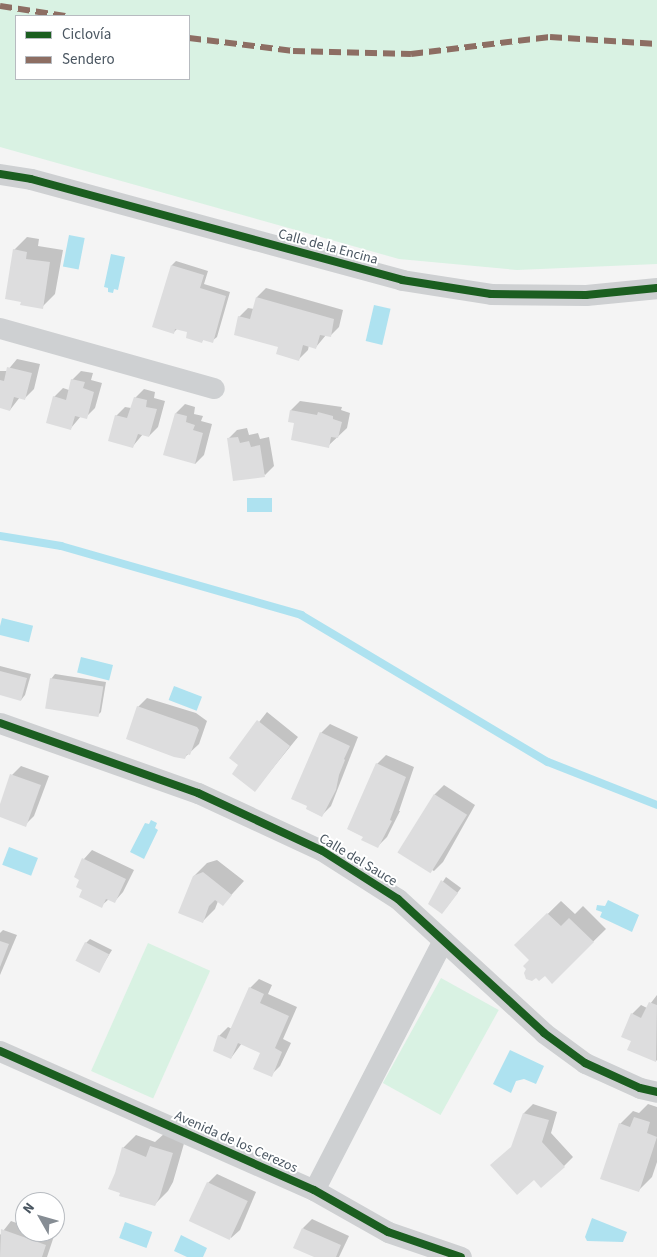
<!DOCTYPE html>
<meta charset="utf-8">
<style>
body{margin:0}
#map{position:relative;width:657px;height:1257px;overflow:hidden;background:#f4f4f4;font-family:"Source Sans 3",sans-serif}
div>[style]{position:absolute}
.green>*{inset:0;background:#d9f2e3;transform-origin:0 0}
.water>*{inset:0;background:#aee2f0;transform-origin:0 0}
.shadow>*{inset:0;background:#0003}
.stream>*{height:8px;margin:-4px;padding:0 4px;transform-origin:4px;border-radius:4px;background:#aee2f0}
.building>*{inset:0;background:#ddddde;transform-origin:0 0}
.street>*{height:21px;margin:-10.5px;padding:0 10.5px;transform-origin:10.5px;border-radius:10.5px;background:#ced0d2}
.quiet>*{height:6px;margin-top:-3px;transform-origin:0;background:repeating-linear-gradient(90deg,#8d6e63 0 12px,transparent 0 18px)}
.cycleway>*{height:8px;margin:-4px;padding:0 4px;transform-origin:4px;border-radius:4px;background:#1b5e20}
span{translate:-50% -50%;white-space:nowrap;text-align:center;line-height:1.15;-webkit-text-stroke:4px #fff;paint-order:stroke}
.street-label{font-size:14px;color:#4a5661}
.legend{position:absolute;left:15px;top:15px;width:175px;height:65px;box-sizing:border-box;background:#fff;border:1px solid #b7bbc0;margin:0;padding:6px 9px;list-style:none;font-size:15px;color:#4a5661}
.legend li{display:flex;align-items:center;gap:10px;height:25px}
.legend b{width:25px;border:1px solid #b7bbc0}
.north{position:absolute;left:15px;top:1192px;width:50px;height:50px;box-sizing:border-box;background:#fff;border:1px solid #b7bbc0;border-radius:50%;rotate:308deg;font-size:14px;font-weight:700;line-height:20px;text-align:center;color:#4a5661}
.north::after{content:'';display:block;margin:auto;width:18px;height:22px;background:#868d94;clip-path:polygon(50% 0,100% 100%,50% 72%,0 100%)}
</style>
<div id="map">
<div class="green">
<div style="clip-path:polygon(evenodd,0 0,657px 0,657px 264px,517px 270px,399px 259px,0 147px,0 0,16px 16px,189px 16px,189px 79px,16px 79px,16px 16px)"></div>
<div style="left:148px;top:943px;width:68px;height:140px;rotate:24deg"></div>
<div style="left:441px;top:978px;width:66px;height:120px;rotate:29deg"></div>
</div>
<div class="water">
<div style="left:69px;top:235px;width:16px;height:32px;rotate:11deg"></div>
<div style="clip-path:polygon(111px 254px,125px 257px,118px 290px,114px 289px,113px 293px,108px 292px,108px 288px,104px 287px)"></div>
<div style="left:374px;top:305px;width:17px;height:37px;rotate:13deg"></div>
<div style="left:247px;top:498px;width:25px;height:14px"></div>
<div style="left:2px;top:618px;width:32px;height:17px;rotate:14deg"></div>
<div style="left:81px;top:657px;width:33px;height:16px;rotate:14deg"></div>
<div style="left:174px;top:686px;width:30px;height:15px;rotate:21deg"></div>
<div style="clip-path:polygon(151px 820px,157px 823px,155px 828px,158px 830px,144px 859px,130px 852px,145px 823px,149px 824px)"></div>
<div style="left:9px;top:847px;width:31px;height:19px;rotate:21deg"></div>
<div style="clip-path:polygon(608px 900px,639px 915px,632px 932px,600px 917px,602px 912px,596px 910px,597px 905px,605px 906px)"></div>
<div style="clip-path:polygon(510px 1050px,544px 1066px,536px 1084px,524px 1079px,516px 1081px,511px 1093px,493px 1084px)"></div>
<div style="clip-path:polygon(592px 1218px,627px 1232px,623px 1242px,587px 1241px,585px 1237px)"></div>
<div style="left:125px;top:1222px;width:29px;height:17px;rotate:20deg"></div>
<div style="clip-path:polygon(181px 1235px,207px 1248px,203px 1257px,187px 1257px,174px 1251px)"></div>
</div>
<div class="shadow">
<div style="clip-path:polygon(27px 237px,39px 239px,38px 246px,63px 250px,55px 294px,42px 307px,14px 250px)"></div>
<div style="clip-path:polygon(176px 261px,208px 271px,204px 284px,230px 292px,217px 337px,212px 341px,204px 339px,202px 341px,189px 331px,178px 328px,173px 333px,172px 265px)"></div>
<div style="clip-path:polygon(266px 288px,343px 310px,339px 327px,330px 336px,326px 335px,316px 347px,309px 345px,308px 350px,299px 359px,239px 317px,248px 308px,254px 309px,257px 297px)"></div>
<div style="clip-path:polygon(17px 359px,40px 364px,34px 389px,25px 398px,20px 397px,10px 410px,0 407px,0 371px,7px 371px)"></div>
<div style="clip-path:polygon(81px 371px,93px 373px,91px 380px,102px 383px,95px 408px,86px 417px,81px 416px,71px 428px,54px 397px,63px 388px,69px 390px,72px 380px)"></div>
<div style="clip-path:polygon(144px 389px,155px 392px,154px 398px,165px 401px,158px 427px,149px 436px,143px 434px,133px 446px,116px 416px,125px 407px,131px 408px,135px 398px)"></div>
<div style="clip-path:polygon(300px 401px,342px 407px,341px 410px,350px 413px,347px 428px,328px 446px,296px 422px,291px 410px)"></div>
<div style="clip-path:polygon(185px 404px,195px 407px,194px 414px,203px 416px,201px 421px,212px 424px,204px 455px,195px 464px,176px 413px)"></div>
<div style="clip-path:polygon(247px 428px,249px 435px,258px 433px,260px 439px,269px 437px,274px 466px,265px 475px,228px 439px,237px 430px)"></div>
<div style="clip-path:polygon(0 666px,31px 674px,25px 695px,21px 700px,0 694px)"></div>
<div style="clip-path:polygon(55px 674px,106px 682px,101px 712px,97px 716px,51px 679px)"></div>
<div style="clip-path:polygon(147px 698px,196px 713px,207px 721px,199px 744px,185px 757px,138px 707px)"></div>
<div style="clip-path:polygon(267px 712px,298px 737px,255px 790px,240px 765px,231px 758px)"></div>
<div style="clip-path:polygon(330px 724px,358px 737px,331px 806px,322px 815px,321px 733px)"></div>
<div style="clip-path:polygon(386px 755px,414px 767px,399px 811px,400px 811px,387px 837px,378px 846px,377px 764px)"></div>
<div style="clip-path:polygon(21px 766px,49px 776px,34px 816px,25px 825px,0 816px,0 808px,12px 775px)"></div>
<div style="clip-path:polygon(444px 785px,475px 805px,443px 862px,434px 871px,399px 852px,435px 794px)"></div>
<div style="clip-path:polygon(92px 850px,134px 870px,123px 892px,115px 901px,109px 899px,101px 906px,81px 879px,84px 859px)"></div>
<div style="clip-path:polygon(217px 860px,244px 881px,223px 904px,218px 901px,215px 909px,202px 922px,194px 876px,207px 863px)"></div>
<div style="clip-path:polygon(446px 877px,461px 888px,446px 908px,429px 903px)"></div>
<div style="clip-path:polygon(561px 901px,575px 914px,583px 906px,606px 929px,552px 982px,516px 945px)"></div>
<div style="clip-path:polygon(3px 930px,17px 935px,0 975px,0 933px)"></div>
<div style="clip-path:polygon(90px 939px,112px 950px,99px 971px,86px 943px)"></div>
<div style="clip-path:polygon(259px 979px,272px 985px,268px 994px,297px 1007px,283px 1039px,291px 1043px,280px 1066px,271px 1075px,262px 1052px,242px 1043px,231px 1058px,219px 1036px,228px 1027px,232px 1029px,250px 988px)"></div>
<div style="clip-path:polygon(657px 995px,657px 1060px,656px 1061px,632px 1040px,632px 1014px,641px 1005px,647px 1008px)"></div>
<div style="clip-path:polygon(533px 1104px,557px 1112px,551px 1133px,573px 1157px,564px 1166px,534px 1178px,492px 1165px,513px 1146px,524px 1113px)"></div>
<div style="clip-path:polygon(648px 1104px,657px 1107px,657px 1162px,652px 1177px,639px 1190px,620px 1124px,633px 1111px,639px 1113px)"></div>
<div style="clip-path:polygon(165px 1133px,185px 1140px,173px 1182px,168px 1191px,155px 1204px,115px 1176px,123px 1148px,136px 1135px,155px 1142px)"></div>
<div style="clip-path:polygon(217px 1174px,256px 1192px,240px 1230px,231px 1238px,208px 1183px)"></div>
<div style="clip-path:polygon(312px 1219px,349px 1236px,339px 1257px,317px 1257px,303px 1228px)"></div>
<div style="clip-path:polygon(11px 1221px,25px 1226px,25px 1232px,42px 1232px,54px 1236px,47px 1257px,0 1257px,0 1235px)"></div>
</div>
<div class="stream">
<div style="left:0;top:536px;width:62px;rotate:9.3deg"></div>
<div style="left:61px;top:546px;width:250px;rotate:16deg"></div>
<div style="left:301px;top:615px;width:287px;rotate:30.8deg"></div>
<div style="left:548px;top:762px;width:117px;rotate:21.5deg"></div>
</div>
<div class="building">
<div style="clip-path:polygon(13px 249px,27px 252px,26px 259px,50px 262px,43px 309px,20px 305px,21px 302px,5px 299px)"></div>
<div style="clip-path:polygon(171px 265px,204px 275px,200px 288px,226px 296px,213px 343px,203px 340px,202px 343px,186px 338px,187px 332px,175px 329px,174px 334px,152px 327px)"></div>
<div style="clip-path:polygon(256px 297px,334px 319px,331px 337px,320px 335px,316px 349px,303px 345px,299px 361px,276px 354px,278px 347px,234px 335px,238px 316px,250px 319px)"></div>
<div style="clip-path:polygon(7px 367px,32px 373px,25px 400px,14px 397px,10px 411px,0 408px,0 380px,4px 381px)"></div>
<div style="clip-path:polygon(71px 379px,85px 382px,83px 388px,94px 392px,87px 419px,75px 416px,71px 430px,46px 423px,53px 396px,66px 400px)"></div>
<div style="clip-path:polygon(134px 397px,147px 400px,146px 407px,157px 409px,149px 437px,138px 434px,133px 448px,108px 441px,115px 415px,127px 418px)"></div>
<div style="clip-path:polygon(290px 410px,317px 415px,318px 412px,333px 416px,333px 419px,342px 422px,338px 438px,331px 437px,329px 448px,291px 440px,294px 423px,288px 422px)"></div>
<div style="clip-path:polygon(175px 413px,187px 416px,186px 422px,195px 425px,193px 430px,203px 433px,195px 464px,163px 455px)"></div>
<div style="clip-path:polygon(238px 437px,240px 443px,249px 441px,251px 447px,260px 445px,265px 477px,233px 481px,227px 438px)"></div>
<div style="clip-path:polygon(0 671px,27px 678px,21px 701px,0 695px)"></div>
<div style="left:50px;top:678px;width:54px;height:31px;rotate:9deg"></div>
<div style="clip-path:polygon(137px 706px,197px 727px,199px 730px,190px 755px,187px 754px,185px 759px,174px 757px,126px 739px)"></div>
<div style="clip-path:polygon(257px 720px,290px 746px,255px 792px,232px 774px,238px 765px,229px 758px)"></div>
<div style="clip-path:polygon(320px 732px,350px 746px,344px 759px,345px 760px,339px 775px,336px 790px,322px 817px,306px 809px,307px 806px,291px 799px)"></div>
<div style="clip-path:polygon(376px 763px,406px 777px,390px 820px,392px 821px,378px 848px,361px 840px,363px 837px,347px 829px)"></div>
<div style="clip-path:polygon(10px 774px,41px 785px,26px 827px,0 817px,0 804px)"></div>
<div style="left:434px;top:794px;width:39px;height:69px;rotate:32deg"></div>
<div style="clip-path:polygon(82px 858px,126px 879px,115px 903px,106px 899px,102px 908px,79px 897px,82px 890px,76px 887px,79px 880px,74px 877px)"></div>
<div style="clip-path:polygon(203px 872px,232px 895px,223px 906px,215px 900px,209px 906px,203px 923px,178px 913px,193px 876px)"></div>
<div style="clip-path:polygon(441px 880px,458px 893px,442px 914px,428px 904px)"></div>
<div style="clip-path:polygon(547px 913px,561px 926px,569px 918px,594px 942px,552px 984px,545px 976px,539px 981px,536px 978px,532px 981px,526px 979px,524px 973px,526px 969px,523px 966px,529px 960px,514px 945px)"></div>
<div style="clip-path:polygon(0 941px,9px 944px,0 967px)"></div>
<div style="left:85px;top:942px;width:27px;height:21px;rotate:27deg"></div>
<div style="clip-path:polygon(249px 987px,264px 994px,260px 1003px,289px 1016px,275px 1048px,282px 1052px,272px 1077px,253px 1069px,260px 1053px,238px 1043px,231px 1059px,213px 1051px,218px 1035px,226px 1039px)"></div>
<div style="clip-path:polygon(649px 1002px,657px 1005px,656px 1062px,627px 1050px,631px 1041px,621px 1037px,631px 1013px,641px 1018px)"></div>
<div style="clip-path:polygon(523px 1113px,549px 1120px,542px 1142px,565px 1167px,541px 1188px,534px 1180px,517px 1195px,490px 1165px,511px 1147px)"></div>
<div style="clip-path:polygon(634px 1117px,650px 1122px,647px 1133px,657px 1137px,639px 1192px,600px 1179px,619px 1123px,630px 1127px)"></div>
<div style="clip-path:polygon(150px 1146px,173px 1153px,160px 1196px,155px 1206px,119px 1196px,120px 1193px,108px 1189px,115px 1173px,122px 1147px,146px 1157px)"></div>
<div style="left:207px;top:1182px;width:45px;height:43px;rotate:25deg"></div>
<div style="clip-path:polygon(302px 1228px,341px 1245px,336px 1257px,314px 1257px,293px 1248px)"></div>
<div style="clip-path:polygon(1px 1229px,46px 1245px,42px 1257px,0 1257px)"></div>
</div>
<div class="street">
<div style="left:0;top:174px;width:31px;rotate:9deg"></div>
<div style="left:31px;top:179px;width:385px;rotate:15.2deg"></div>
<div style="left:402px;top:280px;width:90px;rotate:8.9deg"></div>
<div style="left:491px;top:294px;width:95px;rotate:0.6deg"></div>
<div style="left:586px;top:295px;width:71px;rotate:-5.6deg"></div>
<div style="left:0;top:328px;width:222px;rotate:15.7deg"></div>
<div style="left:0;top:723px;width:210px;rotate:19.5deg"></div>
<div style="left:198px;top:793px;width:136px;rotate:24.9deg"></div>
<div style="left:321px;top:850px;width:91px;rotate:32.5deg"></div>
<div style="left:398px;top:899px;width:198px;rotate:42.5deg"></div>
<div style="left:544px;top:1033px;width:51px;rotate:36.2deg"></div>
<div style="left:585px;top:1063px;width:60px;rotate:24.4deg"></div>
<div style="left:640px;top:1088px;width:17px;rotate:13deg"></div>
<div style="left:0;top:1051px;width:343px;rotate:23.9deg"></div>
<div style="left:314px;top:1190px;width:85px;rotate:29.6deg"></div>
<div style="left:388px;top:1232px;width:77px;rotate:18.9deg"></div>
<div style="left:314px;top:1190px;width:281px;rotate:-62.7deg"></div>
</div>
<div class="quiet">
<div style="left:0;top:6px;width:66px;rotate:8.7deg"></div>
<div style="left:189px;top:38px;width:105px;rotate:7.1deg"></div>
<div style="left:293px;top:51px;width:118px;rotate:1.5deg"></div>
<div style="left:411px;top:54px;width:140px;rotate:-7deg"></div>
<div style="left:550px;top:37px;width:107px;rotate:3.7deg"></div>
</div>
<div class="cycleway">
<div style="left:0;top:174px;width:31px;rotate:9deg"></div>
<div style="left:31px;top:179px;width:385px;rotate:15.2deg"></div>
<div style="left:402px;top:280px;width:90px;rotate:8.9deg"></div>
<div style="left:491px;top:294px;width:95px;rotate:0.6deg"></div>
<div style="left:586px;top:295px;width:71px;rotate:-5.6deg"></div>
<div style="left:0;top:723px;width:210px;rotate:19.5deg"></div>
<div style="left:198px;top:793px;width:136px;rotate:24.9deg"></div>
<div style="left:321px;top:850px;width:91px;rotate:32.5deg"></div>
<div style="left:398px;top:899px;width:198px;rotate:42.5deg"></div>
<div style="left:544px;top:1033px;width:51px;rotate:36.2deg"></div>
<div style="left:585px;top:1063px;width:60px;rotate:24.4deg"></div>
<div style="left:640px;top:1088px;width:17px;rotate:13deg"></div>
<div style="left:0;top:1051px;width:343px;rotate:23.9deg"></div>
<div style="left:314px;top:1190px;width:85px;rotate:29.6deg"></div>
<div style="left:388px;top:1232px;width:77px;rotate:18.9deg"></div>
</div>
<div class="street-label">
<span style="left:328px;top:247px;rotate:15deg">Calle de la Encina</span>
<span style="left:358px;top:860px;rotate:31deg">Calle del Sauce</span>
<span style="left:236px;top:1142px;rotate:24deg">Avenida de los Cerezos</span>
</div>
<ul class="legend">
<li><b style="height:6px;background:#1b5e20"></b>Ciclovía</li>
<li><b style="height:6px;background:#8d6e63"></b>Sendero</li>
</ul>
<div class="north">N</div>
</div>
